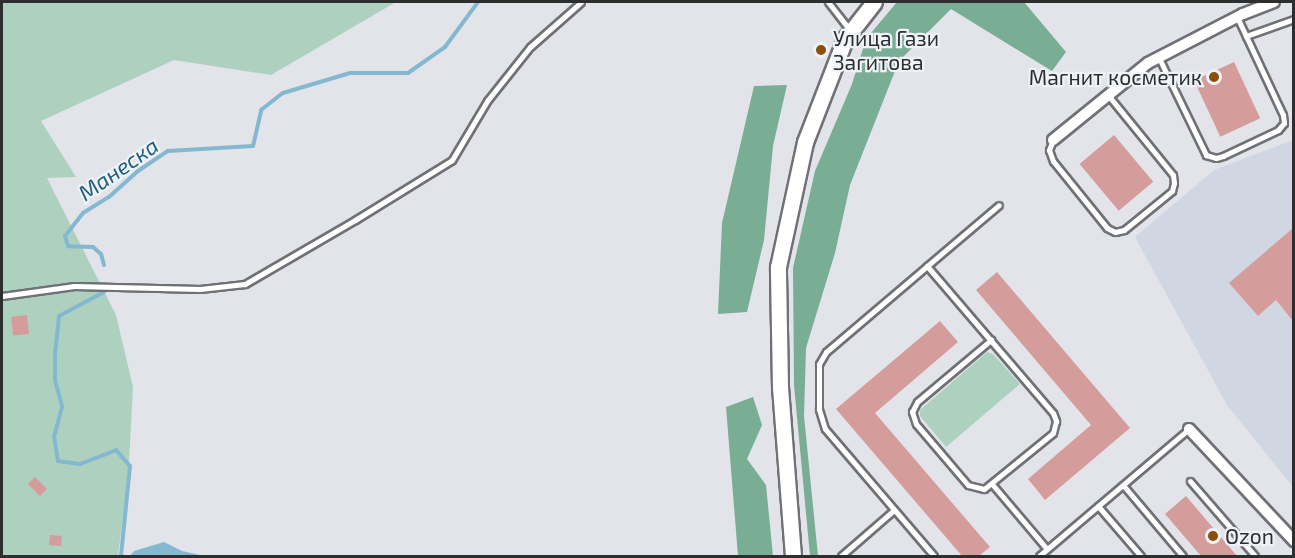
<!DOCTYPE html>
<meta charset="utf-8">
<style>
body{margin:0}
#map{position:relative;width:1295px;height:558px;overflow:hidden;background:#e2e4ea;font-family:"Exo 2",sans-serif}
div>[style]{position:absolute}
.built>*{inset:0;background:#d0d6e2}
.green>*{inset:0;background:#aed1bf}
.forest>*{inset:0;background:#79ad94}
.water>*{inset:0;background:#84b8d1}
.stream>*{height:4px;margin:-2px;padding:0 2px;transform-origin:2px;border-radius:2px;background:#84b8d1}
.building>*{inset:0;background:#d49d9b;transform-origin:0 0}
.roads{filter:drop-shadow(2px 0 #6f7176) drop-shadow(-2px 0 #6f7176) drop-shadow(0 2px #6f7176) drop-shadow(0 -2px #6f7176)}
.service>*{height:5px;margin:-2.5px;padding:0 2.5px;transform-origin:2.5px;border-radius:2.5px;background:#fff}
.minor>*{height:10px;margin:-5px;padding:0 5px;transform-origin:5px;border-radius:5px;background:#fff}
.secondary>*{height:15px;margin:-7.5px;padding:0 7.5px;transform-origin:7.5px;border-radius:7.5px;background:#fff}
.dots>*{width:16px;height:16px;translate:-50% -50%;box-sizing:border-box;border:3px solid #eff2f7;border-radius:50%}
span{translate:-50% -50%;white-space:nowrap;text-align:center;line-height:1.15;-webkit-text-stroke:4.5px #eff2f7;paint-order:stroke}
.poi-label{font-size:21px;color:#2d2e30}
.left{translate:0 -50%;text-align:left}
.right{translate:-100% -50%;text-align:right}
.water-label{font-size:22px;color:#1f607a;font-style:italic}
.frame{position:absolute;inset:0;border:3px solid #2d2e30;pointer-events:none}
</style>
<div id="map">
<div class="built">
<div style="clip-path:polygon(1293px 140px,1293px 487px,1227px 405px,1135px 237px,1214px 170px)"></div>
</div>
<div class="green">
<div style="clip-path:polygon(2px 2px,396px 2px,271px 75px,174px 60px,41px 121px,76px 177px,47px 178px,116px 315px,133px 387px,128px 481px,118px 556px,2px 556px)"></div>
<div style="clip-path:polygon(987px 352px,993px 354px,1020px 384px,946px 447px,920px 416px,920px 410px)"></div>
</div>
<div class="forest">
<div style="clip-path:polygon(897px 2px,1024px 2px,1066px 52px,1052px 71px,951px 9px,899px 61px,850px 185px,835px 253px,806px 348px,804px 416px,818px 556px,810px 556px,794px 385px,793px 268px,815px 171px,852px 84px,866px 39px)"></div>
<div style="clip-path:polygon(787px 85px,773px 146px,764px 240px,747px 312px,718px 314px,722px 223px,754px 86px)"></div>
<div style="clip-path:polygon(753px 397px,762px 425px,747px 459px,766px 485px,773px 556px,738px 556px,726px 407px)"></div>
</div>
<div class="water">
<div style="clip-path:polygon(164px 542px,182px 551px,204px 556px,130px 556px,134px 551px)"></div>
</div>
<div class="stream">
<div style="left:104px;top:265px;width:11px;rotate:-105deg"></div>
<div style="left:101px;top:254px;width:11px;rotate:-139deg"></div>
<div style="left:93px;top:247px;width:25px;rotate:-178deg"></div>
<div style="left:68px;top:246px;width:10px;rotate:-107deg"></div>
<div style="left:65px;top:236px;width:29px;rotate:-52deg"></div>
<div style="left:83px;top:213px;width:31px;rotate:-32deg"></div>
<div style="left:109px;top:197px;width:39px;rotate:-42deg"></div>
<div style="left:138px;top:171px;width:36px;rotate:-34deg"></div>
<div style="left:168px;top:151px;width:85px;rotate:-3.4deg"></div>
<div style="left:253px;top:146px;width:37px;rotate:-77deg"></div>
<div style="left:261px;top:110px;width:28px;rotate:-38deg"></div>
<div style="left:283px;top:93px;width:70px;rotate:-16.6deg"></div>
<div style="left:350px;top:73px;width:58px"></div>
<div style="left:408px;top:73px;width:45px;rotate:-35.1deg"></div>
<div style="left:445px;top:47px;width:56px;rotate:-53.7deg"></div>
<div style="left:104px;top:292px;width:51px;rotate:151.9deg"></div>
<div style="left:59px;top:316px;width:38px;rotate:96deg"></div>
<div style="left:55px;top:354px;width:26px;rotate:90deg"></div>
<div style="left:55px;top:380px;width:28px;rotate:75deg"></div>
<div style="left:62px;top:407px;width:30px;rotate:105deg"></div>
<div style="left:54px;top:436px;width:25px;rotate:81deg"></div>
<div style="left:58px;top:461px;width:22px;rotate:8deg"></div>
<div style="left:80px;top:464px;width:39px;rotate:-21deg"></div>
<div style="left:116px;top:450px;width:21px;rotate:49deg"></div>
<div style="left:130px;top:466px;width:90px;rotate:95.7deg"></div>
</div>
<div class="building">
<div style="left:1234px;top:62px;width:62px;height:44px;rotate:65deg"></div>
<div style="left:1114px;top:135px;width:61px;height:45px;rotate:50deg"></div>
<div style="clip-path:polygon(1293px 228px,1293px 321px,1276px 300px,1258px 316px,1229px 283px)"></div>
<div style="clip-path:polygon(997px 272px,1130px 428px,1045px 500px,1028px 479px,1091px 425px,976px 290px)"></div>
<div style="left:27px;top:315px;width:19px;height:16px;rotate:84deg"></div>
<div style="clip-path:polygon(940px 321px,958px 342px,875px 413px,990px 547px,979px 556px,962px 556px,836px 409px)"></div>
<div style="left:35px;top:477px;width:17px;height:10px;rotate:45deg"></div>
<div style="clip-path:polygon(1186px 496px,1237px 556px,1201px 556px,1165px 514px)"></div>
<div style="left:50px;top:535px;width:12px;height:10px;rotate:5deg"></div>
</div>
<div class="roads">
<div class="service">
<div style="left:828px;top:2px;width:36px;rotate:52deg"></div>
<div style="left:1246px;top:36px;width:51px;rotate:-19.5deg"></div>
<div style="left:1159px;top:58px;width:108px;rotate:64.1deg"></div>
<div style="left:1206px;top:155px;width:10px;rotate:17deg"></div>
<div style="left:1216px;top:158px;width:7px;rotate:-16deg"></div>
<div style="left:1223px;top:156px;width:61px;rotate:-25.3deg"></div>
<div style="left:1278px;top:130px;width:9px;rotate:-49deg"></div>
<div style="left:1284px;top:123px;width:8px;rotate:-97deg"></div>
<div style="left:1283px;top:115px;width:108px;rotate:-115.1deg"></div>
<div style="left:1053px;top:140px;width:11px;rotate:112deg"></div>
<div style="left:1049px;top:150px;width:12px;rotate:70deg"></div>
<div style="left:1053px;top:161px;width:86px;rotate:51.1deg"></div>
<div style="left:1107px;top:228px;width:9px;rotate:27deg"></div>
<div style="left:1115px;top:232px;width:9px;rotate:-13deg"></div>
<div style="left:1124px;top:230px;width:62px;rotate:-39.1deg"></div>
<div style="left:1172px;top:191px;width:8px;rotate:-76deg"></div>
<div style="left:1174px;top:183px;width:8px;rotate:-97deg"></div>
<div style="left:1173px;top:175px;width:103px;rotate:-129.1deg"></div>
<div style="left:927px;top:266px;width:94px;rotate:-40.3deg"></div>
<div style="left:2px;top:296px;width:73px;rotate:-7.9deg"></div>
<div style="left:74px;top:286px;width:126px;rotate:1.4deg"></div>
<div style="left:200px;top:289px;width:45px;rotate:-6.3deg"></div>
<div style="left:245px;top:284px;width:127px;rotate:-30.2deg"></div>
<div style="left:355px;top:220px;width:114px;rotate:-31.7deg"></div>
<div style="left:452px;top:160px;width:69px;rotate:-59.3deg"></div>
<div style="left:487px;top:101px;width:69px;rotate:-51.5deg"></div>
<div style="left:530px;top:47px;width:68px;rotate:-41.4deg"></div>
<div style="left:1190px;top:481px;width:99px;rotate:49.1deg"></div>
<div style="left:992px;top:484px;width:85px;rotate:49.8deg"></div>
<div style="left:1123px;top:485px;width:93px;rotate:49.8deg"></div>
<div style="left:1098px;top:506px;width:66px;rotate:49.3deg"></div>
<div style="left:841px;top:556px;width:70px;rotate:-41deg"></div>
<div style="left:934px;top:556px;width:167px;rotate:-130.6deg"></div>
<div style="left:825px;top:429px;width:21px;rotate:-107deg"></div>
<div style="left:819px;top:409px;width:45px;rotate:-90deg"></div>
<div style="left:819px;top:364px;width:14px;rotate:-60deg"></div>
<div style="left:826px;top:352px;width:133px;rotate:-40.4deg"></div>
<div style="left:927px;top:266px;width:194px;rotate:49.4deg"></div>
<div style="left:1053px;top:413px;width:9px;rotate:69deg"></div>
<div style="left:1056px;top:421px;width:12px;rotate:104deg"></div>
<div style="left:1053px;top:433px;width:89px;rotate:140.9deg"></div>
<div style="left:984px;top:489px;width:16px;rotate:-166deg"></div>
<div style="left:968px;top:485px;width:80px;rotate:-130.4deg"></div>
<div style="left:916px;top:424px;width:13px;rotate:-108deg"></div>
<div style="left:912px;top:412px;width:11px;rotate:-63deg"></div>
<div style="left:917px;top:402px;width:97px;rotate:-40deg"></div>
<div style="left:1039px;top:556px;width:197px;rotate:-40.3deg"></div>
</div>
<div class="minor">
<div style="left:1053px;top:140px;width:122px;rotate:-39deg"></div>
<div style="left:1148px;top:63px;width:107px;rotate:-27.3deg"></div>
<div style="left:1243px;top:14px;width:33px;rotate:-21deg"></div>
<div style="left:1189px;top:429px;width:154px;rotate:46.8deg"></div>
</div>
<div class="secondary">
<div style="left:793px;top:556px;width:169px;rotate:-94.4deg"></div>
<div style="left:780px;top:387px;width:120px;rotate:-91deg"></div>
<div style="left:778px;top:267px;width:128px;rotate:-77.8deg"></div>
<div style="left:805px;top:142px;width:110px;rotate:-68.8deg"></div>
<div style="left:845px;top:39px;width:47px;rotate:-51.9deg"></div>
</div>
</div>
<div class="dots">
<div style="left:821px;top:50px;background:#8a4f09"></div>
<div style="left:1214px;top:77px;background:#8a4f09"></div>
<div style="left:1213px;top:536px;background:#8a4f09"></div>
</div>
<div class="poi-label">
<span class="left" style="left:833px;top:50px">Улица Гази<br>Загитова</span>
<span class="right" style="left:1202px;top:77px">Магнит косметик</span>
<span class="left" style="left:1225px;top:536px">Ozon</span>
</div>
<div class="water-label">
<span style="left:118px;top:169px;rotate:-35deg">Манеска</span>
</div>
<div class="frame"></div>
</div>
